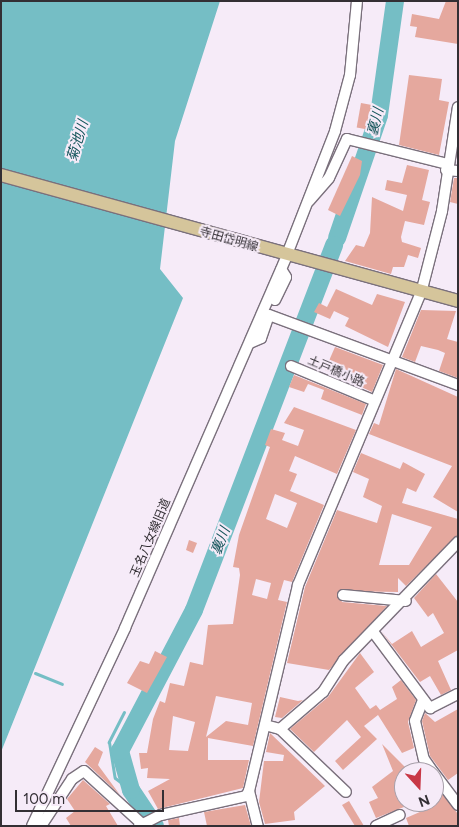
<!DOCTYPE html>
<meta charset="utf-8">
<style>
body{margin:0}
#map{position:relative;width:459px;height:827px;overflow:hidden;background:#f6ebf8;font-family:Figtree,"Noto Sans JP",sans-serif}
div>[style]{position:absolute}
.water>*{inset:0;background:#75bec5}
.stream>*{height:3px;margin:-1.5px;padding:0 1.5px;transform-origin:1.5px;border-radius:1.5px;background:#75bec5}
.river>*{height:18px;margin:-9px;padding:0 9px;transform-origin:9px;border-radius:9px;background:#75bec5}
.building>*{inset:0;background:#e5a89e;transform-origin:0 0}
.roads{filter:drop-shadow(1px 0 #7a707c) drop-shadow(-1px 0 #7a707c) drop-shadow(0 1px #7a707c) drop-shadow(0 -1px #7a707c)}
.minor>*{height:10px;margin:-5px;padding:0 5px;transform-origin:5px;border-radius:5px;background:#fff}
.major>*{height:12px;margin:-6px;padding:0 6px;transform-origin:6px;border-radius:6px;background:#d5c59b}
span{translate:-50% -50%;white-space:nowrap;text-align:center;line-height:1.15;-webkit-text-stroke:4px #f6ebf8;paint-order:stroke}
.street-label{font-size:12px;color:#332f34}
.water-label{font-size:14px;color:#15555b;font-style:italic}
.frame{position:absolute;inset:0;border:2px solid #332f34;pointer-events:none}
.north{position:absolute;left:394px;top:762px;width:50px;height:50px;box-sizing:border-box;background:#f6ebf8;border:1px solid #a8a0aa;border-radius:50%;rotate:160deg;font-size:14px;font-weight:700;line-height:20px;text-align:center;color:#332f34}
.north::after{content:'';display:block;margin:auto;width:18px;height:22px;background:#c83846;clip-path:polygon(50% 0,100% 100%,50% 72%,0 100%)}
.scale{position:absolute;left:15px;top:790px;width:149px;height:22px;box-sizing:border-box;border:2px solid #332f34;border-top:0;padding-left:6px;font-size:15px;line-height:18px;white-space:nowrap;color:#332f34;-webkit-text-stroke:4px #f6ebf8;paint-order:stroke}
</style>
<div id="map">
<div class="water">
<div style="clip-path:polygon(2px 1px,220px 1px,175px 141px,160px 269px,183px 298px,1px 752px)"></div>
</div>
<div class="stream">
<div style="left:35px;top:673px;width:29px;rotate:22deg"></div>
<div style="left:124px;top:712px;width:34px;rotate:117deg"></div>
<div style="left:109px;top:742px;width:36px;rotate:81deg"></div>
<div style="left:115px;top:778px;width:20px;rotate:37deg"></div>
</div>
<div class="river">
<div style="left:337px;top:238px;width:130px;rotate:-71.1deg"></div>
<div style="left:379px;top:115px;width:115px;rotate:-82deg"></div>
<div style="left:155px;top:826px;width:43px;rotate:-123.7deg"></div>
<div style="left:131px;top:790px;width:41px;rotate:-105.8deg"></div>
<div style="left:120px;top:751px;width:159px;rotate:-62.3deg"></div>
<div style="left:194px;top:610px;width:391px;rotate:-69deg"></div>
</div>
<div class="building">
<div style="clip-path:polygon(446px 1px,458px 1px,458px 44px,415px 37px,417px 27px,410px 26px,412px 14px,439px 19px)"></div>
<div style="clip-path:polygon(409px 75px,442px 79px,439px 100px,449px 102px,439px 155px,399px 145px)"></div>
<div style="left:361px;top:103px;width:11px;height:25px;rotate:10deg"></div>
<div style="clip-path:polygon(352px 156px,362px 161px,360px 175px,340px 216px,328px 210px)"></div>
<div style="clip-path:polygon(407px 165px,429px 170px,422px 200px,430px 202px,424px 225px,405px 221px,401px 237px,402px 242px,421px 248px,418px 258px,408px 255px,404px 267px,393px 267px,391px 274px,345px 261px,356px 245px,364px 247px,370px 233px,372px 197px,403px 211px,407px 195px,385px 190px,387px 180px,402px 183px)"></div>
<div style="clip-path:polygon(454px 178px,458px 178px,458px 204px,450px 202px)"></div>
<div style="clip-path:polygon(336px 289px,372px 305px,377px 294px,405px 302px,388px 347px,345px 326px,349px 318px,334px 311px,330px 319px,314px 312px,319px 303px,327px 307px)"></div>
<div style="clip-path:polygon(421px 310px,456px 311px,447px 339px,458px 342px,458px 378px,439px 371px,445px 353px,438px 350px,421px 346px,415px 362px,402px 357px)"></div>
<div style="clip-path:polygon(335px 347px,383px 365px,372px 392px,325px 370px)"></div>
<div style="clip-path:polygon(396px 369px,458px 397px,458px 512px,433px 497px,452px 466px,369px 434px,374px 423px,379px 425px)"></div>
<div style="clip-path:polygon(294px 375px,366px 404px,362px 415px,321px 399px,324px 390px,308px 384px,304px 392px,289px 387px)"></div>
<div style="clip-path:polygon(evenodd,294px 407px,356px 430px,337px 474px,295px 456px,289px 471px,297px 474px,290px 491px,324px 505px,292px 582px,284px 580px,278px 600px,287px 602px,253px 746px,208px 738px,208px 760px,249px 760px,243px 788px,158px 809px,148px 791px,170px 779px,147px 778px,148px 768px,141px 769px,139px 753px,147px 753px,153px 719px,160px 701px,165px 703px,170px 683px,184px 686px,190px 662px,203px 665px,208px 625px,233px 624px,240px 575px,239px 568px,233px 567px,239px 535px,270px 447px,265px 445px,271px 429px,285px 433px,282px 440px,298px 446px,304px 430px,284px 423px,294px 407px,275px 494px,297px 503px,287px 528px,266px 519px,275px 494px,294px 407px,256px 579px,271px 583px,267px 599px,252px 595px,256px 579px,294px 407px,216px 696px,252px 703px,248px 725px,226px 721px,206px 737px,216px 696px,294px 407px,173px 716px,195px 722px,188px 751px,169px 750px,173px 716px)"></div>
<div style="clip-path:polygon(evenodd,361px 453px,400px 469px,403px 462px,425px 474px,416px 492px,407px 488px,402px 503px,458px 519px,458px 535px,406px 586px,398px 578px,398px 592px,338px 591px,342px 602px,387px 606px,329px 670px,287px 663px,305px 587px,337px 510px,377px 523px,382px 506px,363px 497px,369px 479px,353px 472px,361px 453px,392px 514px,432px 527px,409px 565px,379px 565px,392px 514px)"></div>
<div style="clip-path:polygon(189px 540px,197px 543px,193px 553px,186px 550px)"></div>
<div style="clip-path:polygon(436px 574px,458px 602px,458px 650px,438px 661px,451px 690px,441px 695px,430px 676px,420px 682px,381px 631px,392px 644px,412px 631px,421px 647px,444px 633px,433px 613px,428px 617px,414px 598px)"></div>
<div style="clip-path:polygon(155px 651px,167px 657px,147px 693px,127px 683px,140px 661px,149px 664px)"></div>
<div style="clip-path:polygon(360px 653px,374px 672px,355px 688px,370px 709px,376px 705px,380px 710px,397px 699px,392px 687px,401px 680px,416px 700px,408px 722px,414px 748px,402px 753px,378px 715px,364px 726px,377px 739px,343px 770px,335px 761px,361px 737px,347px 720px,314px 752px,290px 729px,328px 697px)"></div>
<div style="clip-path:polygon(280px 697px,298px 701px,303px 700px,282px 718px,275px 717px)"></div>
<div style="clip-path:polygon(458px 709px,458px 773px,448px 780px,430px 756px,422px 721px,425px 713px,435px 722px)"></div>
<div style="clip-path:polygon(270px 733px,325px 786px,294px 812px,295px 820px,265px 824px,259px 802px,264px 761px,283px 761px,284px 755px,266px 752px)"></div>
<div style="clip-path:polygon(382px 744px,410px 772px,404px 772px,404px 797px,400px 799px,404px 807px,376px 818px,369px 802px,378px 798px,372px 787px,393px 771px)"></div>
<div style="clip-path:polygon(95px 747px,103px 752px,98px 765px,120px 795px,85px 762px)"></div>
<div style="clip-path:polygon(83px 780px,110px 804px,106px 806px,118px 826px,71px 826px,66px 818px,75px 811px,67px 799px)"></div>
<div style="clip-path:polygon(434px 784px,458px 814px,458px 826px,409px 826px,406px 818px,429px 808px,425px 802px,434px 802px)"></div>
<div style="clip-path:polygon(349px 801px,364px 826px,355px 826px,342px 805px)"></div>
<div style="clip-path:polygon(245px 805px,251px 826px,207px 826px,204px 812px)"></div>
<div style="clip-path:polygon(179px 818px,180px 826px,169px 826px,168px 820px)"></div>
</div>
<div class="roads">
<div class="minor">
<div style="left:446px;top:170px;width:12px;rotate:5deg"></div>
<div style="left:309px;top:201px;width:30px;rotate:-49deg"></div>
<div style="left:329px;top:178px;width:43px;rotate:-65.2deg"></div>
<div style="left:347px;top:139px;width:103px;rotate:14deg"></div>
<div style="left:275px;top:300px;width:25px;rotate:-64deg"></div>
<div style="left:286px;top:277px;width:9px;rotate:-122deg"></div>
<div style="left:250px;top:343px;width:12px;rotate:-24deg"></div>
<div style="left:261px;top:338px;width:24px;rotate:-71deg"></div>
<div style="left:269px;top:315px;width:202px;rotate:20.3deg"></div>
<div style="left:291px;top:366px;width:89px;rotate:22.5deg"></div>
<div style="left:343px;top:595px;width:63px;rotate:5.4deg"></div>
<div style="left:374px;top:633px;width:94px;rotate:53.3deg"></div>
<div style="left:430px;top:708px;width:31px;rotate:-27deg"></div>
<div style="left:423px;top:700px;width:22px;rotate:111deg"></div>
<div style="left:415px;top:721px;width:39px;rotate:77deg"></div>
<div style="left:424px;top:759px;width:16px;rotate:55deg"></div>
<div style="left:265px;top:725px;width:16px;rotate:15deg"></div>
<div style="left:280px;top:729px;width:91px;rotate:43.7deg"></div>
<div style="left:280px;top:729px;width:57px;rotate:-40.7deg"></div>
<div style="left:323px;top:692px;width:38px;rotate:-57deg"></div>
<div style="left:344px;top:660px;width:164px;rotate:-46deg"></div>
<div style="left:434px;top:773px;width:40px;rotate:53deg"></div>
<div style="left:249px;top:791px;width:36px;rotate:76deg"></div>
<div style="left:32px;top:826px;width:219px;rotate:-64.8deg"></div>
<div style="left:125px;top:628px;width:404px;rotate:-66.5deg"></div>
<div style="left:286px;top:257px;width:135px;rotate:-68.7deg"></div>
<div style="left:335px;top:131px;width:58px;rotate:-75deg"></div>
<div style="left:350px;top:75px;width:74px;rotate:-84.6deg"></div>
<div style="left:41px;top:826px;width:56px;rotate:-56.6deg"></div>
<div style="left:72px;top:779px;width:14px;rotate:-34deg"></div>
<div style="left:84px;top:771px;width:79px;rotate:42.4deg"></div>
<div style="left:139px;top:826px;width:25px;rotate:-27deg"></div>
<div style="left:161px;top:815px;width:87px;rotate:-12.6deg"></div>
<div style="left:246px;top:796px;width:6px;rotate:-59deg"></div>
<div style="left:249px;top:791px;width:212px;rotate:-76.6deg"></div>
<div style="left:298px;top:585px;width:317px;rotate:-67.2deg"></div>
<div style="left:421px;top:293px;width:85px;rotate:-75.6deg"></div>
<div style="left:442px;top:211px;width:105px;rotate:-81.3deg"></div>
<div style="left:376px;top:826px;width:26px;rotate:-25deg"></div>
</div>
<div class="major">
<div style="left:1px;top:175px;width:474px;rotate:15.4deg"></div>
</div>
</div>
<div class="street-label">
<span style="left:229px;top:240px;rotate:16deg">寺田岱明線</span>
<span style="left:336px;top:372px;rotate:23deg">土戸橋小路</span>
<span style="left:151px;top:538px;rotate:-67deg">玉名八女線旧道</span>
</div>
<div class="water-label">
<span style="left:376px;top:122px;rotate:-76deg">裏川</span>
<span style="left:78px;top:141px;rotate:-73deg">菊池川</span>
<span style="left:221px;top:541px;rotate:-69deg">裏川</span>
</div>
<div class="frame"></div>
<div class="north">N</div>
<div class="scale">100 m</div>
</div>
